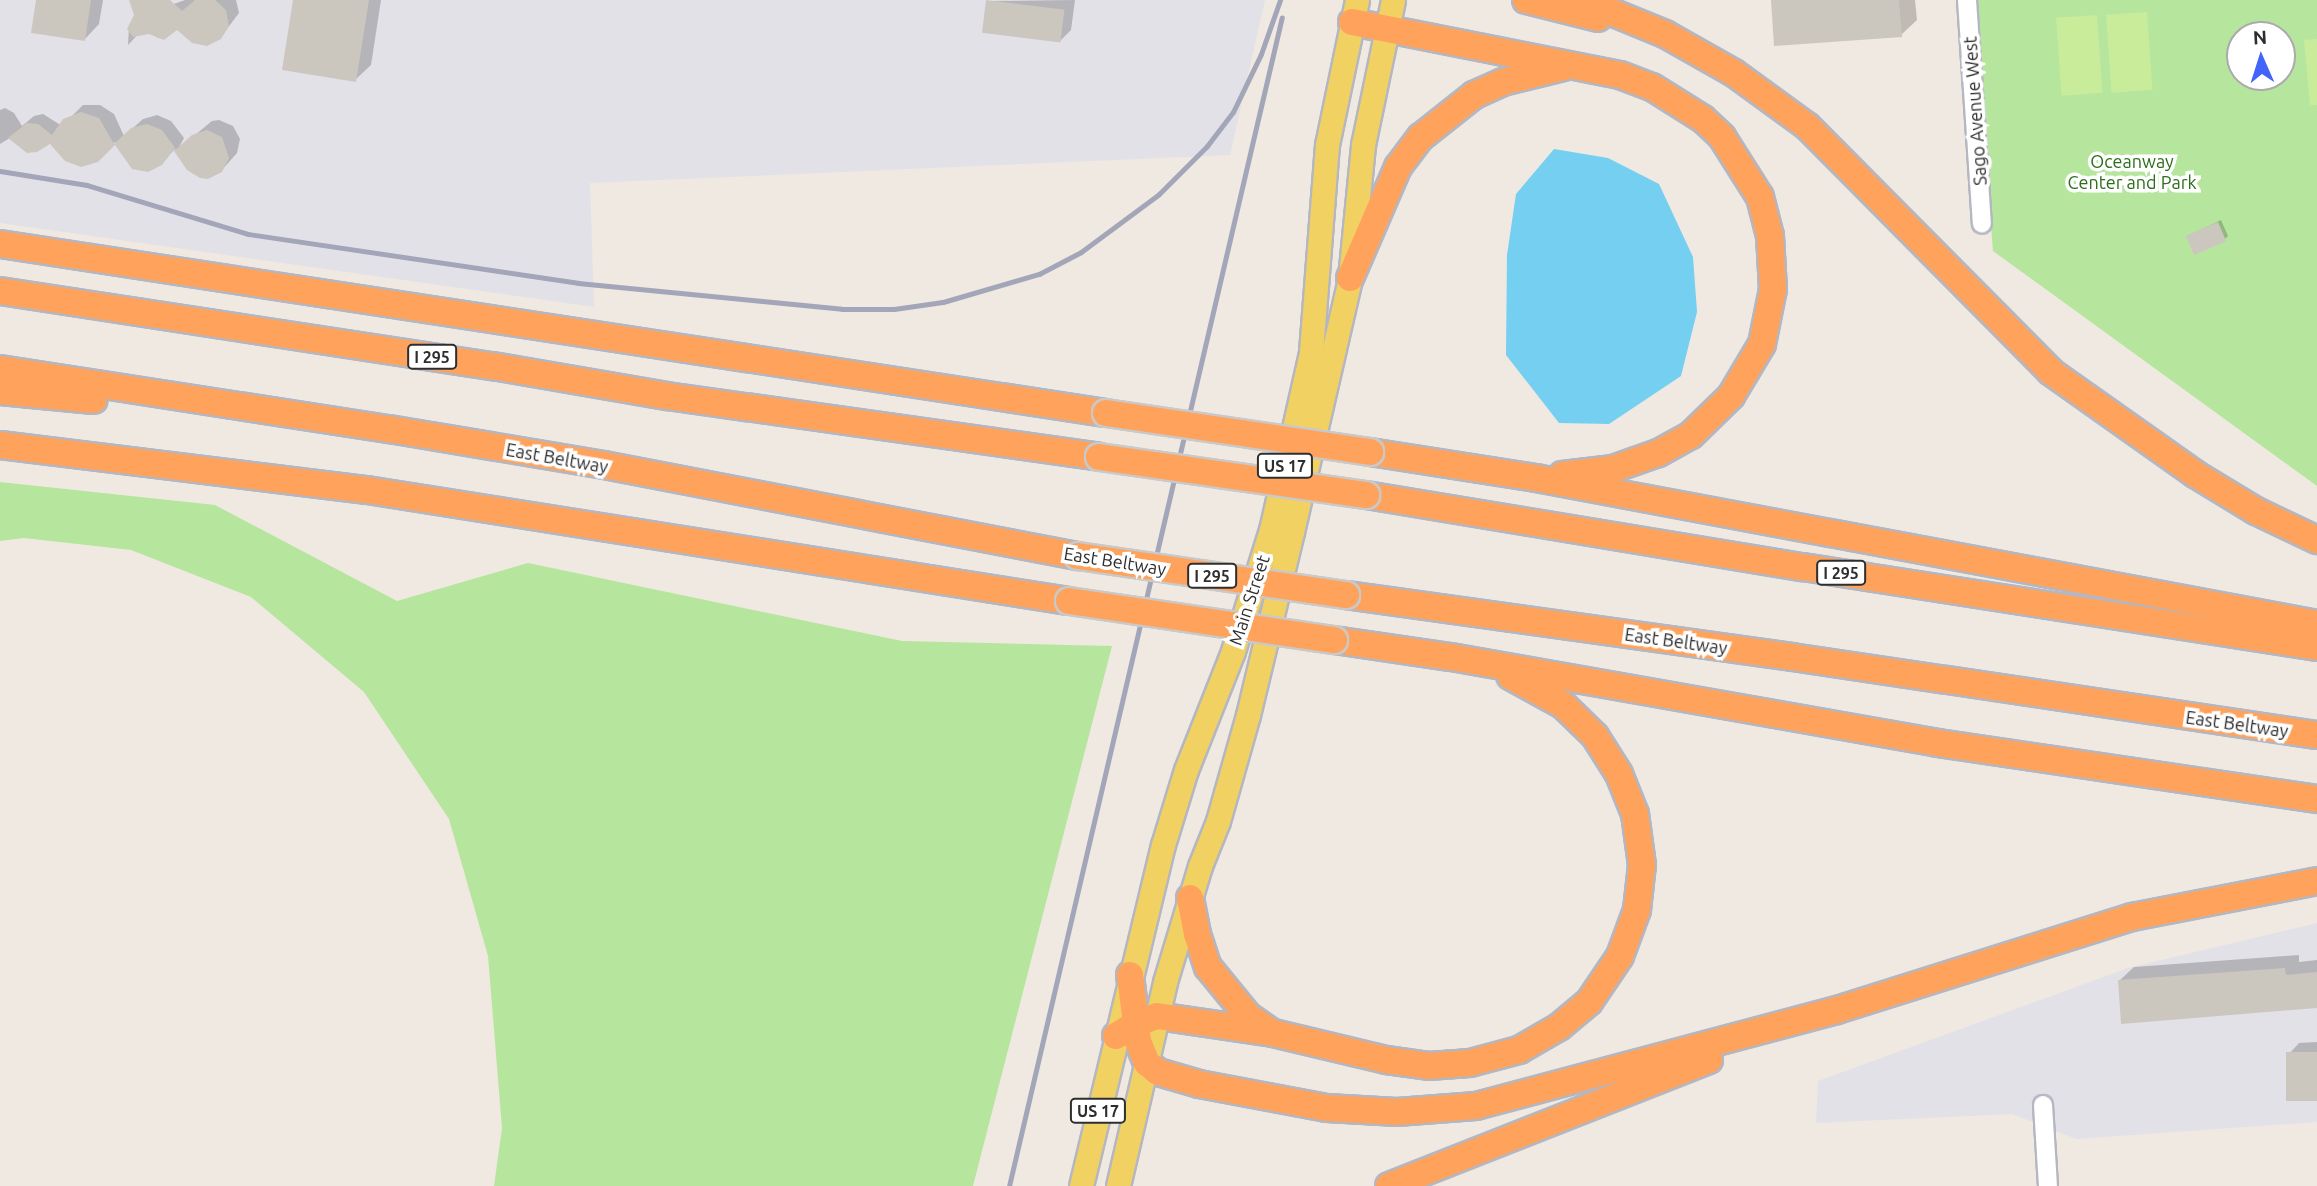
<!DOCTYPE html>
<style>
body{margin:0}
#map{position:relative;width:2317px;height:1186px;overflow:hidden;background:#efe9e1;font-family:Ubuntu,sans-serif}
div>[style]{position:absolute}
.industrial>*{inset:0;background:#e3e1e8}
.green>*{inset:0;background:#b6e59e}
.pitch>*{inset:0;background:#c9ec9a;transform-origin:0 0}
.water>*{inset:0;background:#75cff0}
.shadow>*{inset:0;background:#0003}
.building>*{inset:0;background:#cbc7bf;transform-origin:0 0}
.roads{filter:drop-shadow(2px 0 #b4b7c1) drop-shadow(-2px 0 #b4b7c1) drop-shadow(0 2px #b4b7c1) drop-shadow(0 -2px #b4b7c1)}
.minor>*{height:18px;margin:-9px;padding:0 9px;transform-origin:9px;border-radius:9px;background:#fff}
.major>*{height:23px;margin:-11.5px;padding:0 11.5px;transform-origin:11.5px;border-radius:11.5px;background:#f2d163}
.highway>*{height:26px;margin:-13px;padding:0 13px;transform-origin:13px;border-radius:13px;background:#ffa35c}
.rail>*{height:5px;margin:-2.5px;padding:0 2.5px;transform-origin:2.5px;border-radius:2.5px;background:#a3a6b8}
.bridges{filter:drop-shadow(2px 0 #c9c9c9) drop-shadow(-2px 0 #c9c9c9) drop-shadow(0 2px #c9c9c9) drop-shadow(0 -2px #c9c9c9)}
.highway-bridge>*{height:26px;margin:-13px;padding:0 13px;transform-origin:13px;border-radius:13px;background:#ffa35c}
span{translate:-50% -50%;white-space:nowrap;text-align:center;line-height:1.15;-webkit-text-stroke:7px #fff;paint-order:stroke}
.shield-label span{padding:2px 5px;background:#fff;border:2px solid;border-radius:5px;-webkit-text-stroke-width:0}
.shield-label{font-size:16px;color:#2e2e2e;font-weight:700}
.street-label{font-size:18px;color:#2e2e2e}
.park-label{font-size:18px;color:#2c6e1b}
.north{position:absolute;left:2226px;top:21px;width:70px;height:70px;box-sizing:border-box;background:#fff;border:2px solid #ababab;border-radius:50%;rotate:357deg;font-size:19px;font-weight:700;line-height:28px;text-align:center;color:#2e2e2e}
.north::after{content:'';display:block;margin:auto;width:24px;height:32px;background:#4264fb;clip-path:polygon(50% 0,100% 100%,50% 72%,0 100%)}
</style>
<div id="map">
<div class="industrial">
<div style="clip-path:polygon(0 0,1265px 0,1230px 155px,590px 183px,594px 307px,0 223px)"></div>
<div style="clip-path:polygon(2317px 923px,2317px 1122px,2076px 1139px,2012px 1114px,1816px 1123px,1818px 1081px,2128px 968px)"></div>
</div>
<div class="green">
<div style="clip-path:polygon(evenodd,1974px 0,2317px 0,2317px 486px,1993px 251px,1974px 0,2240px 35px,2282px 35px,2282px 77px,2240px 77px,2240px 35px)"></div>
<div style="clip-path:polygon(0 482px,215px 505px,397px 601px,528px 563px,902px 641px,1112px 646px,973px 1186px,494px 1186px,502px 1128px,488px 956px,449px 819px,364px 692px,251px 597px,131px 550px,24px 538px,0 541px)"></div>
</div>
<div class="pitch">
<div style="left:2147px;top:12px;width:78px;height:41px;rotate:86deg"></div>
<div style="left:2097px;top:15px;width:78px;height:41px;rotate:86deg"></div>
<div style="clip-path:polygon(2317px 39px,2317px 105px,2310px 105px,2304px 40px)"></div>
</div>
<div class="water">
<div style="clip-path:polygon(1554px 149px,1608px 158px,1659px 184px,1693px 257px,1697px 312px,1681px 376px,1609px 424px,1559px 423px,1506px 355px,1507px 255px,1516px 194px)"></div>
</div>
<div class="shadow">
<div style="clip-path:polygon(38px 0,103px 0,99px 24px,84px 40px)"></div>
<div style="clip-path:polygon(136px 0,164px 0,157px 10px,185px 0,236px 0,239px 13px,220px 38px,177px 28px,166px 37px,158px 38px,144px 28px,128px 45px,129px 27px,136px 15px)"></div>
<div style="clip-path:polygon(295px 0,381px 0,371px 65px,355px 80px)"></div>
<div style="clip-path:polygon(1075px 0,1071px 30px,1059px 42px,987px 1px)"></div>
<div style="clip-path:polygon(1773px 0,1915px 0,1917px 20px,1901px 35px)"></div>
<div style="clip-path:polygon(83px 105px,100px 105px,114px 114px,124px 136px,143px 119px,157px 115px,171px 121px,184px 138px,178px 149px,212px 121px,219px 120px,233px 126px,240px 139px,237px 153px,221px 171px,193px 174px,175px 149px,161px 164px,133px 167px,115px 142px,97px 161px,50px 142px,10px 138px,0 144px,0 110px,5px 108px,14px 113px,22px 126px,34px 116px,43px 114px,62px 126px)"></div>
<div style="clip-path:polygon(2221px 220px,2228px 236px,2225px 239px,2188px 236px)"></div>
<div style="clip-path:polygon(2299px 955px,2299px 962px,2317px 960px,2317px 1006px,2119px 981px,2134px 967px)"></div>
<div style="clip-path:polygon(2317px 1042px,2317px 1099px,2288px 1055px,2299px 1043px)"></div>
</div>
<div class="building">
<div style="clip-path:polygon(36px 0,91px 0,85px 41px,31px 33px)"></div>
<div style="clip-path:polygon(129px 0,170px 0,182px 11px,195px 0,215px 0,226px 10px,229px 26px,221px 39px,207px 46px,192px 43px,177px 30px,164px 40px,149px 34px,133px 37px,127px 29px,134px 15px)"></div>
<div style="clip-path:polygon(293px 0,369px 0,356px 82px,282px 70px)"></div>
<div style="left:986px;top:0;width:79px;height:33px;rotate:7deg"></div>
<div style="clip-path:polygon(1771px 0,1899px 0,1902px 37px,1774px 46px)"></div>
<div style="clip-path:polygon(81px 112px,99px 118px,114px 144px,131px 128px,147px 124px,162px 130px,175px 148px,162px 165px,148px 172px,132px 169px,115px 145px,98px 162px,81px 167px,65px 161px,50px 144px,37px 152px,27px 153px,8px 138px,27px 123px,38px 124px,52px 135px,63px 119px)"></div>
<div style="clip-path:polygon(207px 130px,222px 137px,229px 158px,222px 172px,208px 179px,200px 178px,187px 170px,174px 151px,192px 135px)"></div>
<div style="left:2218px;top:222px;width:21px;height:35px;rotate:67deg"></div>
<div style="clip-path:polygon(2285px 968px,2286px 975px,2317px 972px,2317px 1008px,2121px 1024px,2118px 980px)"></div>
<div style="left:2317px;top:1052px;width:49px;height:31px;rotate:90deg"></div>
</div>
<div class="roads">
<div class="minor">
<div style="left:1967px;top:0;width:224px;rotate:86.2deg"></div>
<div style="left:2043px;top:1105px;width:81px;rotate:86.5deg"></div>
</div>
<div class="major">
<div style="left:1081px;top:1186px;width:351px;rotate:-76.5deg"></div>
<div style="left:1163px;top:845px;width:78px;rotate:-73deg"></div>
<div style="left:1186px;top:770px;width:128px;rotate:-68.4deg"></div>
<div style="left:1233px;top:651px;width:127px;rotate:-72.6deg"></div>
<div style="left:1271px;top:530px;width:182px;rotate:-77.3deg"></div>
<div style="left:1311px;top:352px;width:208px;rotate:-85.6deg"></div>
<div style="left:1327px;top:145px;width:148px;rotate:-78.3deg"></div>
<div style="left:1118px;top:1186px;width:209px;rotate:-77deg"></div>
<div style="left:1165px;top:982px;width:121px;rotate:-73.2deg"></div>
<div style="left:1200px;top:866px;width:48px;rotate:-68.2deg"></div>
<div style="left:1218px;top:821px;width:110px;rotate:-74.2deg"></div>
<div style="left:1248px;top:715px;width:188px;rotate:-76.5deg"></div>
<div style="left:1292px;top:532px;width:261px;rotate:-77.1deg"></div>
<div style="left:1350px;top:278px;width:134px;rotate:-84.4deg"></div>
<div style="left:1363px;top:145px;width:148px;rotate:-78.3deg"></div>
</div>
<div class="highway">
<div style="left:1526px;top:0;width:74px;rotate:14deg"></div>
<div style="left:1582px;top:0;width:90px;rotate:22.3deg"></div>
<div style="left:1665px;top:34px;width:79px;rotate:29.5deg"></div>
<div style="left:1734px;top:73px;width:90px;rotate:36deg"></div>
<div style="left:1807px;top:126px;width:346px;rotate:45.2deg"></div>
<div style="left:2051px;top:372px;width:176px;rotate:35.3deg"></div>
<div style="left:2195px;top:474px;width:71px;rotate:31.2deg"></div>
<div style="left:2256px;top:511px;width:68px;rotate:25.4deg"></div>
<div style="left:1352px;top:22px;width:273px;rotate:11.2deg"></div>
<div style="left:1620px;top:75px;width:34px;rotate:21deg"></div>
<div style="left:1652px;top:87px;width:60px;rotate:32.1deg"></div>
<div style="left:1703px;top:119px;width:26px;rotate:43deg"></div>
<div style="left:1722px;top:137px;width:71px;rotate:57.7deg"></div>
<div style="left:1760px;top:197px;width:40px;rotate:75.6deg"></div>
<div style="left:1770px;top:236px;width:53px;rotate:86.8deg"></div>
<div style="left:1773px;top:289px;width:56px;rotate:101.3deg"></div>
<div style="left:1762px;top:344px;width:61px;rotate:120.8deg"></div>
<div style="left:1731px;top:396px;width:56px;rotate:135.7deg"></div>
<div style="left:1691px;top:435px;width:38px;rotate:151deg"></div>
<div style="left:1658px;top:453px;width:48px;rotate:160.4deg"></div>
<div style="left:1613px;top:469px;width:51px;rotate:173.3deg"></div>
<div style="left:0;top:244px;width:1119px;rotate:8.69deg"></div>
<div style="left:1350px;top:278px;width:121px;rotate:-66.6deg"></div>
<div style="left:1398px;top:167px;width:38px;rotate:-53deg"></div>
<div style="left:1421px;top:137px;width:68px;rotate:-38.4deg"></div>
<div style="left:1474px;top:95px;width:32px;rotate:-24deg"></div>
<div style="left:1503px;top:82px;width:63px;rotate:-13.8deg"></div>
<div style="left:0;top:291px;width:499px;rotate:8.7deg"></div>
<div style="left:493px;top:366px;width:177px;rotate:9.8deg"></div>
<div style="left:667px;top:396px;width:436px;rotate:8deg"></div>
<div style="left:0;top:369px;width:394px;rotate:8.8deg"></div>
<div style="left:389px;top:429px;width:218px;rotate:9.5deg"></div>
<div style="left:604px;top:465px;width:483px;rotate:10.9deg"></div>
<div style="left:0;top:391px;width:94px;rotate:5.5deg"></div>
<div style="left:0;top:445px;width:370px;rotate:7deg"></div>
<div style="left:367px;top:490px;width:711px;rotate:8.99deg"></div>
<div style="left:1370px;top:452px;width:168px;rotate:8.9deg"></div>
<div style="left:1536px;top:478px;width:795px;rotate:10.59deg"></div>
<div style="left:1366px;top:495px;width:443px;rotate:9.4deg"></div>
<div style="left:1803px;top:567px;width:520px;rotate:8.85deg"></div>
<div style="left:1346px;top:595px;width:450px;rotate:7.9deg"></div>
<div style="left:1792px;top:657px;width:531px;rotate:8.45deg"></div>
<div style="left:1334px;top:640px;width:118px;rotate:8.3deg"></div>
<div style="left:1451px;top:657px;width:495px;rotate:10deg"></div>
<div style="left:1938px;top:743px;width:383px;rotate:8.4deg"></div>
<div style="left:1190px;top:898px;width:37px;rotate:79deg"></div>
<div style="left:1197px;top:934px;width:35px;rotate:72deg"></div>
<div style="left:1208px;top:967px;width:63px;rotate:50.8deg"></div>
<div style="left:1248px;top:1016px;width:24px;rotate:35deg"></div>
<div style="left:1130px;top:975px;width:66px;rotate:83.1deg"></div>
<div style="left:1138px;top:1041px;width:24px;rotate:68deg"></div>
<div style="left:1147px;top:1063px;width:14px;rotate:39deg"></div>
<div style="left:1158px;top:1072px;width:43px;rotate:16.3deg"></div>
<div style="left:1199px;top:1084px;width:130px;rotate:10.6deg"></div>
<div style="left:1327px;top:1108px;width:70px;rotate:3.3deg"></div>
<div style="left:1397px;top:1112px;width:79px;rotate:-4.3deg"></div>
<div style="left:1476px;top:1106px;width:374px;rotate:-14.9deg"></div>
<div style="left:1837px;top:1010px;width:309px;rotate:-17.5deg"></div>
<div style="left:2132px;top:917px;width:188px;rotate:-11deg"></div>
<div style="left:1116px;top:1036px;width:22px;rotate:-32deg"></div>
<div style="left:1135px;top:1024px;width:23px;rotate:-20deg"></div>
<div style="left:1157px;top:1016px;width:117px;rotate:8.3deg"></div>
<div style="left:1273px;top:1033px;width:116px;rotate:13.4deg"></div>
<div style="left:1386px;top:1060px;width:43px;rotate:7.9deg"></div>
<div style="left:1429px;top:1066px;width:41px;rotate:-4.2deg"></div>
<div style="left:1470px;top:1063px;width:51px;rotate:-14.9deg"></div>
<div style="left:1519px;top:1050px;width:46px;rotate:-29.9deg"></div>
<div style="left:1559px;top:1027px;width:39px;rotate:-40deg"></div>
<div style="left:1589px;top:1002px;width:55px;rotate:-56deg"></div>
<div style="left:1620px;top:956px;width:49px;rotate:-69.7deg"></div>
<div style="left:1637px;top:910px;width:45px;rotate:-83.7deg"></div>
<div style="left:1642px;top:865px;width:51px;rotate:-97.8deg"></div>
<div style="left:1635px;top:814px;width:43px;rotate:-111.8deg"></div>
<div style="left:1619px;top:774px;width:45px;rotate:-122.3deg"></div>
<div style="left:1595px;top:736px;width:45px;rotate:-135.9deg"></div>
<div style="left:1563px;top:705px;width:60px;rotate:-151.3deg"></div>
<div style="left:1389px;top:1186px;width:344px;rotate:-21.5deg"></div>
</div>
</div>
<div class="rail">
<div style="left:0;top:171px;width:88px;rotate:9.1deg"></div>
<div style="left:87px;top:185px;width:168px;rotate:16.9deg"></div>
<div style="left:248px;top:234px;width:334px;rotate:8.4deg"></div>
<div style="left:578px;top:283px;width:265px;rotate:5.6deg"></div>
<div style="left:842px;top:309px;width:52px"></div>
<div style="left:894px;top:309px;width:49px;rotate:-8.1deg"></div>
<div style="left:943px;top:302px;width:100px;rotate:-16.3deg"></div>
<div style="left:1039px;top:274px;width:47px;rotate:-27.6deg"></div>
<div style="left:1081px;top:252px;width:97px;rotate:-36.6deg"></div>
<div style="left:1159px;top:194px;width:68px;rotate:-45deg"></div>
<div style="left:1207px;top:146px;width:43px;rotate:-52.6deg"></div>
<div style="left:1233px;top:112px;width:64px;rotate:-64.2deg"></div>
<div style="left:1261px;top:54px;width:57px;rotate:-70.6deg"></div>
<div style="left:1009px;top:1186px;width:1200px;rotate:-76.86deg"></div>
</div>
<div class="bridges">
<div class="highway-bridge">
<div style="left:1106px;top:413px;width:267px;rotate:8.4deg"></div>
<div style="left:1099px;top:457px;width:270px;rotate:8.1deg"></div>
<div style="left:1078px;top:556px;width:271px;rotate:8.3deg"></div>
<div style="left:1069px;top:601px;width:268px;rotate:8.4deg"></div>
</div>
</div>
<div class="shield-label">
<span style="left:432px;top:357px">I 295</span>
<span style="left:1285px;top:466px">US 17</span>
<span style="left:1841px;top:573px">I 295</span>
<span style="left:1212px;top:576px">I 295</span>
<span style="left:1098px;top:1111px">US 17</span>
</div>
<div class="street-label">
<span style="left:1975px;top:111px;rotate:-94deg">Sago Avenue West</span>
<span style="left:557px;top:458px;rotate:10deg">East Beltway</span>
<span style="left:1115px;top:561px;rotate:9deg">East Beltway</span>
<span style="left:1249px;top:600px;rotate:-72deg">Main Street</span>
<span style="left:1676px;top:641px;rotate:8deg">East Beltway</span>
<span style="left:2237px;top:724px;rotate:8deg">East Beltway</span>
</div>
<div class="park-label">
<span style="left:2132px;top:172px">Oceanway<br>Center and Park</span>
</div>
<div class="north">N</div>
</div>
